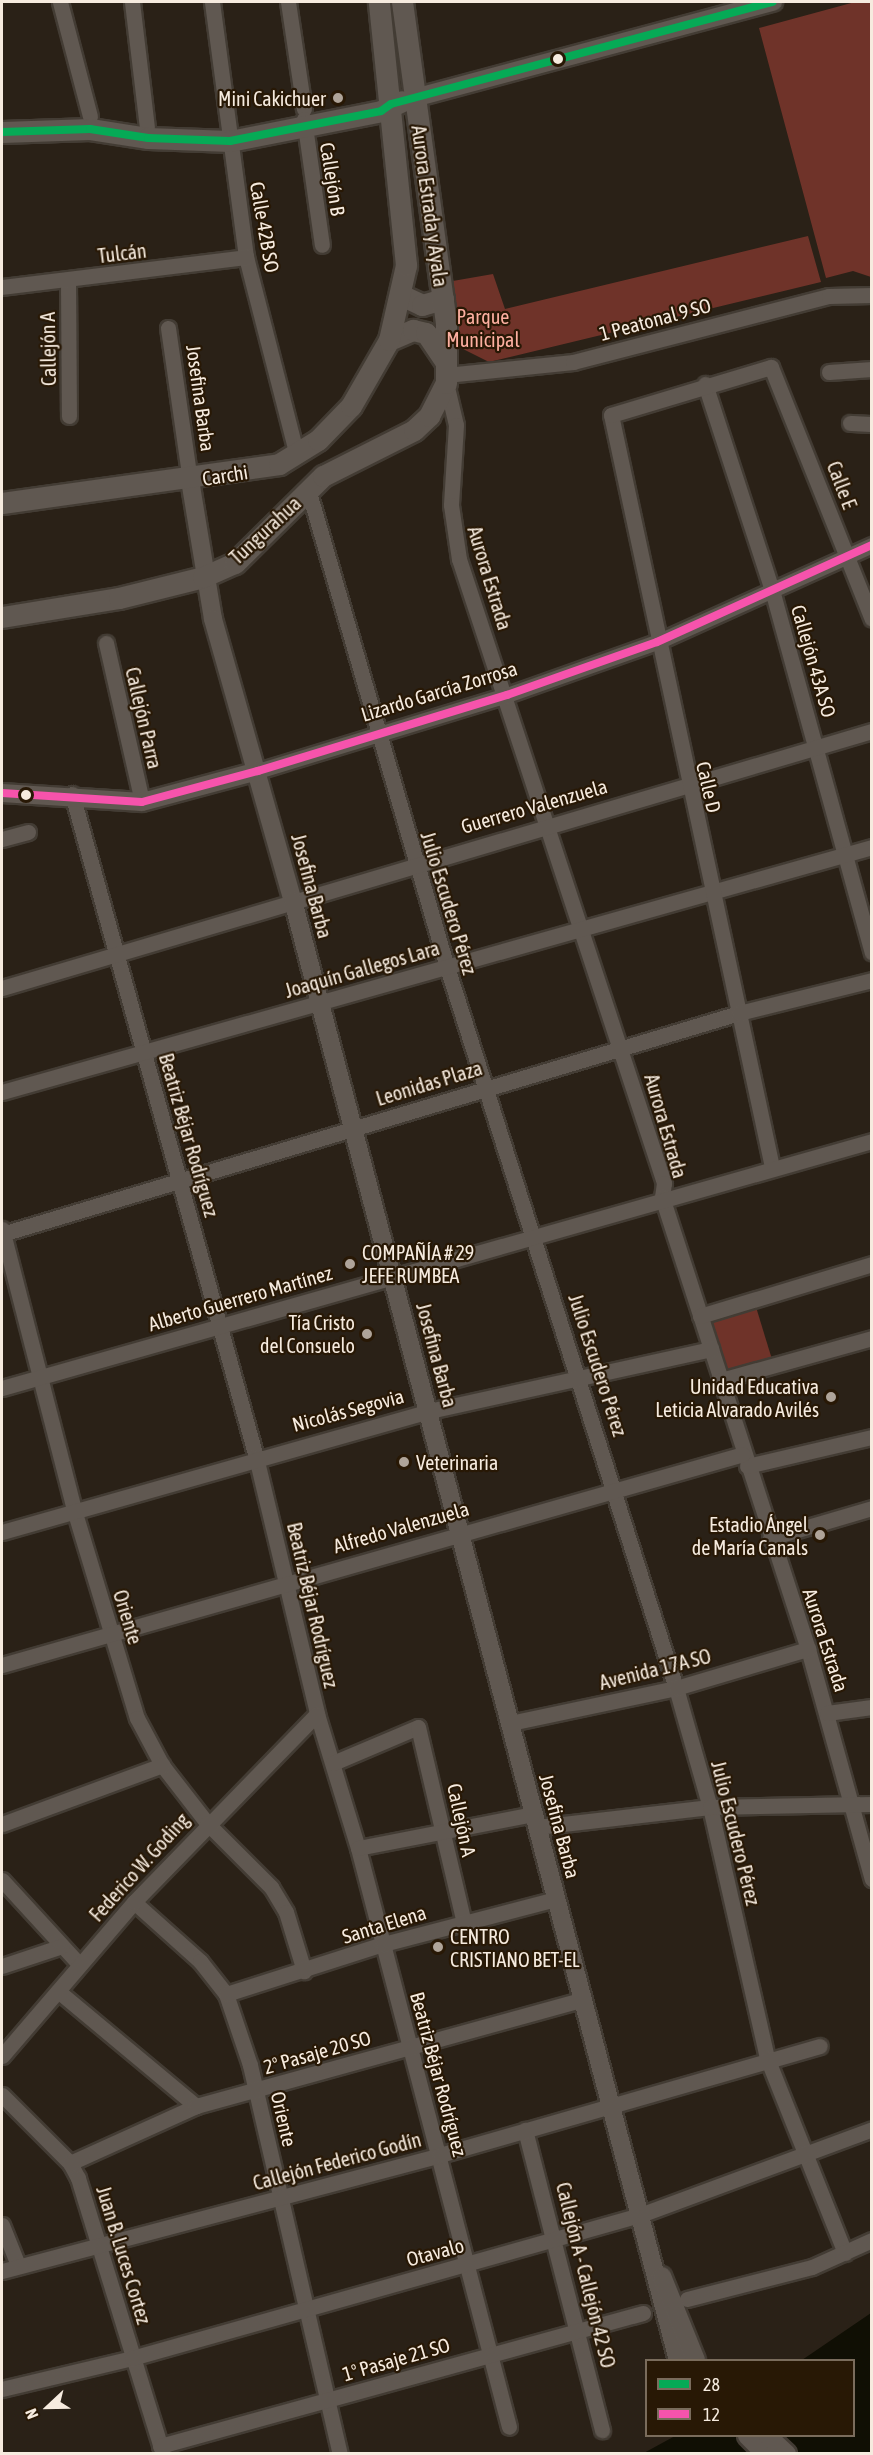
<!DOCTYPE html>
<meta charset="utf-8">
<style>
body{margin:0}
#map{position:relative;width:873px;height:2455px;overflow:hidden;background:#2a2117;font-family:"Asap Condensed",sans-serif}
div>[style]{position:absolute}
.green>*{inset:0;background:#6f3329;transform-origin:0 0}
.water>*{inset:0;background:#100f04}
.roads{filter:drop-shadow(2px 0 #433c34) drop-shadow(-2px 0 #433c34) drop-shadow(0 2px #433c34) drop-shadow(0 -2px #433c34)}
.minor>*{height:15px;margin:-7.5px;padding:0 7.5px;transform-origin:7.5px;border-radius:7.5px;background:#605851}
.tertiary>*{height:18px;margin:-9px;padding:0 9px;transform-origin:9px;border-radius:9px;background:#605851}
.secondary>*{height:21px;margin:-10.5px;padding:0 10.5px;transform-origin:10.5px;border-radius:10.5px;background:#605851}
.bus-1>*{height:8px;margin:-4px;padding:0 4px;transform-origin:4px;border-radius:4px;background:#06aa56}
.bus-2>*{height:8px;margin:-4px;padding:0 4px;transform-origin:4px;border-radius:4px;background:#f653ac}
.dots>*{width:16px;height:16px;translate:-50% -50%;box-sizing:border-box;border:3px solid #281805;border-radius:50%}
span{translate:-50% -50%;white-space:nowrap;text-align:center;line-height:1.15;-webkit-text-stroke:4.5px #281805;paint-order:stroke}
.poi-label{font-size:20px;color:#f6ebdf}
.right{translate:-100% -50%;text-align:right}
.left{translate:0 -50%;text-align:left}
.street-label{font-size:20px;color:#f6ebdf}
.park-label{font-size:20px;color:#feb0a1}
.frame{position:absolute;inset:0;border:3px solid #f6ebdf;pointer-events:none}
.legend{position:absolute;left:645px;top:2359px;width:210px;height:78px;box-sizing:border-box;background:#281805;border:2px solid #7a6c5c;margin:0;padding:8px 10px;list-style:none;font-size:18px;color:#f6ebdf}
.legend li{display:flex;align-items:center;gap:12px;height:30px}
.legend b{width:30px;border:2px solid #7a6c5c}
.north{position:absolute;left:18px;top:2377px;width:60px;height:60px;-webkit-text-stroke:4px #281805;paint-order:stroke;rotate:248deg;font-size:16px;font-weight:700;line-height:24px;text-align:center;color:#f6ebdf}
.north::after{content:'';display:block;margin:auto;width:21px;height:27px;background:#f6ebdf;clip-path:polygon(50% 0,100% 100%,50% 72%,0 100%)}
</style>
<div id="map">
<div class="green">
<div style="clip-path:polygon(855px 2px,871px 2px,871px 277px,853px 271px,826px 278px,759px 28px)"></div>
<div style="clip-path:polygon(808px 236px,821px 282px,489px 362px,457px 346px,447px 282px,493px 274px,505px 309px)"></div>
<div style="left:756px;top:1307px;width:57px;height:49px;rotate:73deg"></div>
</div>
<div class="water">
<div style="clip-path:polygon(871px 2313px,871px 2453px,642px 2454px,675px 2436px,854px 2436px,854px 2360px,802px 2360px)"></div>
</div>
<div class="roads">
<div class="minor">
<div style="left:60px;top:2px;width:118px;rotate:75.3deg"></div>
<div style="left:132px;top:2px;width:126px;rotate:83.2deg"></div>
<div style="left:212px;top:2px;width:257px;rotate:82.4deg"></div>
<div style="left:246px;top:257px;width:204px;rotate:75.6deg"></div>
<div style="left:288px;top:2px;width:108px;rotate:81.5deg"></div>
<div style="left:304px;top:119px;width:127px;rotate:81.9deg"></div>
<div style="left:68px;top:281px;width:135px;rotate:89.6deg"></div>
<div style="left:2px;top:287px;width:246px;rotate:-7deg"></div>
<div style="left:168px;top:328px;width:154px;rotate:81.8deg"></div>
<div style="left:829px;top:372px;width:43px;rotate:-4deg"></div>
<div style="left:446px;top:375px;width:128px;rotate:-5.8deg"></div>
<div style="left:573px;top:362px;width:264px;rotate:-14.5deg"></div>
<div style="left:829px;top:296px;width:43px;rotate:-1.3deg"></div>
<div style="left:446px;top:383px;width:43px;rotate:76.6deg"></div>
<div style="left:456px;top:425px;width:80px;rotate:93.6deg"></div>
<div style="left:451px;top:505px;width:55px;rotate:81.6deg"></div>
<div style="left:459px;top:559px;width:657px;rotate:71.81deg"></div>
<div style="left:664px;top:1183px;width:14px;rotate:98deg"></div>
<div style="left:662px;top:1197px;width:475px;rotate:72.1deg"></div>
<div style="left:808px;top:1649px;width:239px;rotate:74.5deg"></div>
<div style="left:705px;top:384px;width:217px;rotate:72deg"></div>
<div style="left:772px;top:590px;width:376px;rotate:74.6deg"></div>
<div style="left:850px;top:423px;width:22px;rotate:3deg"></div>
<div style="left:308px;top:489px;width:498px;rotate:73.8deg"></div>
<div style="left:447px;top:967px;width:756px;rotate:72.38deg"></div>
<div style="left:676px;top:1688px;width:124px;rotate:74.1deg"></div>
<div style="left:710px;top:1807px;width:257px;rotate:77.2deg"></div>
<div style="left:767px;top:2058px;width:210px;rotate:68.2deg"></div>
<div style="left:106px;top:643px;width:163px;rotate:77.2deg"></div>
<div style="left:258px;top:771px;width:260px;rotate:-17deg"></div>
<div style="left:507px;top:695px;width:159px;rotate:-19.5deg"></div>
<div style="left:657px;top:642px;width:236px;rotate:-24.3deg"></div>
<div style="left:72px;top:794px;width:688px;rotate:74.49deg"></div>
<div style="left:256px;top:1457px;width:264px;rotate:76.6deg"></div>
<div style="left:317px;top:1714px;width:140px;rotate:73deg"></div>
<div style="left:358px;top:1848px;width:598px;rotate:75.38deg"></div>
<div style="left:2px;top:839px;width:27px;rotate:-15deg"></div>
<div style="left:2px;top:988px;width:907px;rotate:-16.46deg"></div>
<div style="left:2px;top:1092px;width:904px;rotate:-15.73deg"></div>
<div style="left:772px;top:1167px;width:769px;rotate:-102.08deg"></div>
<div style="left:611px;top:415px;width:167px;rotate:-16.7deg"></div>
<div style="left:771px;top:367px;width:271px;rotate:68.2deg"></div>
<div style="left:2px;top:1229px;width:293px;rotate:75.6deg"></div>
<div style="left:75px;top:1513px;width:214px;rotate:73.2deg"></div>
<div style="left:137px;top:1718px;width:53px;rotate:62deg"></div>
<div style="left:162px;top:1765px;width:73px;rotate:52.2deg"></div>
<div style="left:207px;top:1823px;width:91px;rotate:45deg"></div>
<div style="left:271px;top:1887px;width:29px;rotate:59deg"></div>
<div style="left:286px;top:1912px;width:62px;rotate:73deg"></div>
<div style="left:2px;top:1234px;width:769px;rotate:-16.69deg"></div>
<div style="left:739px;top:1013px;width:137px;rotate:-13.9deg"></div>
<div style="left:700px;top:1316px;width:180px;rotate:-16.8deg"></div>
<div style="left:721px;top:1380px;width:157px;rotate:-15.5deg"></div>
<div style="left:2px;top:1388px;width:904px;rotate:-15.85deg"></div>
<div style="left:747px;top:1466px;width:128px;rotate:-13.1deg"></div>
<div style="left:2px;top:1532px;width:444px;rotate:-15.8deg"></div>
<div style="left:429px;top:1411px;width:289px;rotate:-12.4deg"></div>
<div style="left:770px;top:1538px;width:106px;rotate:-16.4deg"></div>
<div style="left:2px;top:1665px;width:770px;rotate:-15.89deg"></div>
<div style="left:827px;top:1713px;width:45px;rotate:-7.6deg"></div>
<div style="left:510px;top:1723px;width:170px;rotate:-11.9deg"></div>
<div style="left:676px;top:1688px;width:138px;rotate:-16.5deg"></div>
<div style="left:333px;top:1763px;width:92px;rotate:-23deg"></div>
<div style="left:418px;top:1727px;width:201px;rotate:76.8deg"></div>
<div style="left:2px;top:1824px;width:171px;rotate:-20.2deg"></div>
<div style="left:537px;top:1827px;width:174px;rotate:-6.6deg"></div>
<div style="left:710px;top:1807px;width:162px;rotate:-1.1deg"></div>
<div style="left:358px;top:1848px;width:178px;rotate:-11deg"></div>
<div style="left:2px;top:1880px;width:115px;rotate:47.5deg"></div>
<div style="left:134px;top:1902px;width:89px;rotate:41.8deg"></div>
<div style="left:200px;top:1961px;width:42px;rotate:51.8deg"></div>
<div style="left:226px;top:1994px;width:75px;rotate:71.3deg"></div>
<div style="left:250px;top:2065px;width:399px;rotate:77deg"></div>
<div style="left:2px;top:1966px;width:63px;rotate:-18.4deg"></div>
<div style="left:58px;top:1991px;width:180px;rotate:39.8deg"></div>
<div style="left:226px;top:1994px;width:165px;rotate:-17.7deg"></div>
<div style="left:383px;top:1944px;width:179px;rotate:-14.6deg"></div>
<div style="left:2px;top:2056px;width:203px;rotate:-49.4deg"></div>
<div style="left:134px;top:1902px;width:262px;rotate:-45.8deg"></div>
<div style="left:2px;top:2095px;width:96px;rotate:45deg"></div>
<div style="left:70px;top:2163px;width:17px;rotate:62deg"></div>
<div style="left:78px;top:2178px;width:289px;rotate:72.9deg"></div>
<div style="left:525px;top:2130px;width:310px;rotate:75.6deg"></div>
<div style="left:70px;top:2163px;width:138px;rotate:-24.3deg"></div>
<div style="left:196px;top:2106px;width:400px;rotate:-15.4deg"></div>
<div style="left:2px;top:2225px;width:43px;rotate:68.2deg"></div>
<div style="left:2px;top:2271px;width:453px;rotate:-14.8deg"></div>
<div style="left:440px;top:2155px;width:395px;rotate:-16deg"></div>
<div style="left:687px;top:2299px;width:129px;rotate:-14.4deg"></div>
<div style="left:812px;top:2267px;width:66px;rotate:-24.2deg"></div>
<div style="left:2px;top:2389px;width:134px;rotate:-13.4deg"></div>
<div style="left:132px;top:2358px;width:528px;rotate:-15.72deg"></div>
<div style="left:640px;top:2215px;width:247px;rotate:-20.3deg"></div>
<div style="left:160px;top:2446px;width:501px;rotate:-15.4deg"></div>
</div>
<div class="tertiary">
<div style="left:414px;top:98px;width:372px;rotate:-15deg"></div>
<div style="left:190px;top:480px;width:141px;rotate:80.6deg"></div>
<div style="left:213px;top:619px;width:293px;rotate:74.2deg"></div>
<div style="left:293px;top:901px;width:1509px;rotate:75.22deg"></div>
<div style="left:2px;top:793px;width:140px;rotate:3.7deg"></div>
<div style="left:142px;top:802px;width:120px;rotate:-15deg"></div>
<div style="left:662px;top:2276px;width:91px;rotate:68deg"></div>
<div style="left:747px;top:2436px;width:25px;rotate:45deg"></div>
<div style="left:768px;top:2436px;width:26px;rotate:43deg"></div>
</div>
<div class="secondary">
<div style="left:2px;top:132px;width:88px;rotate:-2deg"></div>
<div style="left:90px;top:129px;width:59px;rotate:8.8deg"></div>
<div style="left:148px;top:138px;width:82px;rotate:2.1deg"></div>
<div style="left:230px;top:141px;width:154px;rotate:-11.2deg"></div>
<div style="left:381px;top:111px;width:23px;rotate:-25deg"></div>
<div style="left:403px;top:296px;width:21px;rotate:25deg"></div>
<div style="left:422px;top:305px;width:22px;rotate:-16deg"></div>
<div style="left:389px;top:340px;width:26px;rotate:-23deg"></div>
<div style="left:413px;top:330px;width:13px;rotate:13deg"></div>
<div style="left:426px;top:333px;width:34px;rotate:56deg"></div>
<div style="left:2px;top:503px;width:280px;rotate:-8deg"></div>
<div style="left:279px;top:464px;width:46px;rotate:-31.6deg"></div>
<div style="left:318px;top:440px;width:47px;rotate:-45.9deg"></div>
<div style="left:351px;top:406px;width:76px;rotate:-60.1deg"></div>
<div style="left:389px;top:340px;width:77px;rotate:-77.2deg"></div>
<div style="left:406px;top:265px;width:264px;rotate:-95.9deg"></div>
<div style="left:2px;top:617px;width:119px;rotate:-9.2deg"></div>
<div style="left:119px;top:598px;width:87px;rotate:-14deg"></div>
<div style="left:203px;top:577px;width:35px;rotate:-24deg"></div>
<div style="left:235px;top:563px;width:124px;rotate:-44.7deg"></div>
<div style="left:323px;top:476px;width:102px;rotate:-26.8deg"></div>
<div style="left:414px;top:430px;width:21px;rotate:-43deg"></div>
<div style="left:429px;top:416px;width:37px;rotate:-63deg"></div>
<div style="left:446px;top:383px;width:60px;rotate:-90deg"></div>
<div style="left:446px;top:323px;width:324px;rotate:-97.8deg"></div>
</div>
</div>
<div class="bus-1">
<div style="left:2px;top:132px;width:88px;rotate:-2deg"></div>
<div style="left:90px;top:129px;width:59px;rotate:8.8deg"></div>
<div style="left:148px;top:138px;width:82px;rotate:2.1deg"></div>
<div style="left:230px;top:141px;width:154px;rotate:-11.2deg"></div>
<div style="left:381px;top:111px;width:12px;rotate:-35deg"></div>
<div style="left:391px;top:104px;width:395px;rotate:-15deg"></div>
</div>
<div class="bus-2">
<div style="left:2px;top:793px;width:140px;rotate:3.7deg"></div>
<div style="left:142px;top:802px;width:120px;rotate:-15deg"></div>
<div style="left:258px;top:771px;width:260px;rotate:-17deg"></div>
<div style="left:507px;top:695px;width:159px;rotate:-19.5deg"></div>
<div style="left:657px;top:642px;width:236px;rotate:-24.3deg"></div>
</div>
<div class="dots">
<div style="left:558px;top:59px;background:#f6ebdf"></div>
<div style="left:338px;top:98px;background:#afa499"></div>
<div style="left:26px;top:795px;background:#f6ebdf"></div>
<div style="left:350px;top:1264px;background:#afa499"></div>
<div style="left:367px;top:1334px;background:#afa499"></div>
<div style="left:831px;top:1397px;background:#afa499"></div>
<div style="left:404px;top:1462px;background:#afa499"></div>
<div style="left:820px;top:1535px;background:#afa499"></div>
<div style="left:438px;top:1947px;background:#afa499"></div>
</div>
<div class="poi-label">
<span class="right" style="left:326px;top:98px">Mini Cakichuer</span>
<span class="left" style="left:362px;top:1264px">COMPAÑÍA # 29<br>JEFE RUMBEA</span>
<span class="right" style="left:355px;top:1334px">Tía Cristo<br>del Consuelo</span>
<span class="right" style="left:819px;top:1398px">Unidad Educativa<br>Leticia Alvarado Avilés</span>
<span class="left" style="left:416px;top:1462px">Veterinaria</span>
<span class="right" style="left:808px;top:1536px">Estadio Ángel<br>de María Canals</span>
<span class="left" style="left:450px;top:1948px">CENTRO<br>CRISTIANO BET-EL</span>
</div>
<div class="street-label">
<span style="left:333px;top:179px;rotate:81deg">Callejón B</span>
<span style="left:430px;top:206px;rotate:82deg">Aurora Estrada y Ayala</span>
<span style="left:265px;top:227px;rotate:80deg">Calle 42B SO</span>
<span style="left:122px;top:253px;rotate:-7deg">Tulcán</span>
<span style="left:655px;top:319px;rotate:-15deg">1 Peatonal 9 SO</span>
<span style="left:48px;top:349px;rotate:-91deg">Callejón A</span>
<span style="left:201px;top:398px;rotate:82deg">Josefina Barba</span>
<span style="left:225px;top:475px;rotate:-9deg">Carchi</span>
<span style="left:842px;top:485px;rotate:69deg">Calle E</span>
<span style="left:265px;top:530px;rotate:-43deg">Tungurahua</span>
<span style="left:490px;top:578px;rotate:73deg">Aurora Estrada</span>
<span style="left:814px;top:661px;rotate:74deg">Callejón 43A SO</span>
<span style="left:439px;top:691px;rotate:-17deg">Lizardo García Zorrosa</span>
<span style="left:144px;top:718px;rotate:77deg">Callejón Parra</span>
<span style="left:709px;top:787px;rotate:77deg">Calle D</span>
<span style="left:534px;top:806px;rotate:-16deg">Guerrero Valenzuela</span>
<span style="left:312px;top:886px;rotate:75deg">Josefina Barba</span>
<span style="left:449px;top:903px;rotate:73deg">Julio Escudero Pérez</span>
<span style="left:362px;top:969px;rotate:-16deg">Joaquín Gallegos Lara</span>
<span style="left:429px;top:1083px;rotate:-17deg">Leonidas Plaza</span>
<span style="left:666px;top:1126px;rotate:74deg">Aurora Estrada</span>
<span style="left:189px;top:1135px;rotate:74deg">Beatriz Béjar Rodríguez</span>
<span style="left:240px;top:1298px;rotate:-16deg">Alberto Guerrero Martínez</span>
<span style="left:437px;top:1355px;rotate:75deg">Josefina Barba</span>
<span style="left:598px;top:1365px;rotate:72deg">Julio Escudero Pérez</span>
<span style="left:348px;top:1410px;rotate:-15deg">Nicolás Segovia</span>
<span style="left:401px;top:1527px;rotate:-16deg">Alfredo Valenzuela</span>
<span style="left:313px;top:1605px;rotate:77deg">Beatriz Béjar Rodríguez</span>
<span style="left:128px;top:1617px;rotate:73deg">Oriente</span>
<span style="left:826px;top:1640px;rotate:72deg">Aurora Estrada</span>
<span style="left:655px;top:1669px;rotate:-14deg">Avenida 17A SO</span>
<span style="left:462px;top:1820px;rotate:78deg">Callejón A</span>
<span style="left:560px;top:1826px;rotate:75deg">Josefina Barba</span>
<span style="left:736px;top:1833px;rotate:76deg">Julio Escudero Pérez</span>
<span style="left:139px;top:1867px;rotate:-48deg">Federico W. Goding</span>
<span style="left:384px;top:1924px;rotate:-17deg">Santa Elena</span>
<span style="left:317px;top:2052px;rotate:-16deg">2º Pasaje 20 SO</span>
<span style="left:439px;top:2074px;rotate:75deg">Beatriz Béjar Rodríguez</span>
<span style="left:284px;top:2119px;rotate:77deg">Oriente</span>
<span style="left:337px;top:2161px;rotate:-15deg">Callejón Federico Godín</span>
<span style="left:435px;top:2252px;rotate:-15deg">Otavalo</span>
<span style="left:124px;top:2255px;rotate:73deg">Juan B. Luces Cortez</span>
<span style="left:586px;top:2275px;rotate:76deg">Callejón A - Callejón 42 SO</span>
<span style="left:396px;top:2359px;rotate:-16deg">1º Pasaje 21 SO</span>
</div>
<div class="park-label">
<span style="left:483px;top:328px">Parque<br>Municipal</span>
</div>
<div class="frame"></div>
<ul class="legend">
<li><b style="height:8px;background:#06aa56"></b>28</li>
<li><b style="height:8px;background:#f653ac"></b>12</li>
</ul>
<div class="north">N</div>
</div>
